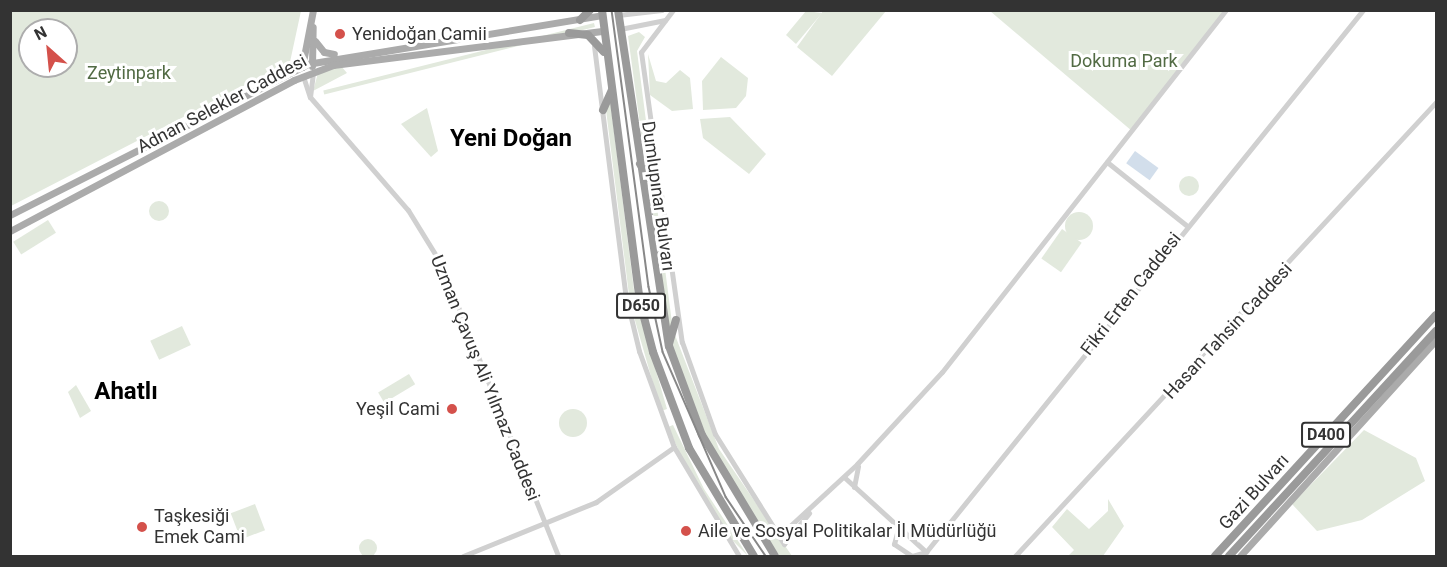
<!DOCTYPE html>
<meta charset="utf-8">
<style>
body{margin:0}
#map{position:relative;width:1447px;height:567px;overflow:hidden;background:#fff;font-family:Roboto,sans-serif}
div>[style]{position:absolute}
.green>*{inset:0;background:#e2e9dd;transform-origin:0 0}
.round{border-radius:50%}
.water>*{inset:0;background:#d2deeb;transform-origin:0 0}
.minor>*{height:5px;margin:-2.5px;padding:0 2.5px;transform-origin:2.5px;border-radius:2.5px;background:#d0d0d0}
.major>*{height:7px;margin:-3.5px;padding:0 3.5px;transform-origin:3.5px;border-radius:3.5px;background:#ababab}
.highway>*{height:8px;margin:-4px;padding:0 4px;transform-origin:4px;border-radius:4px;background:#9a9a9a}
.tram>*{height:1.5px;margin:-0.75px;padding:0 0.75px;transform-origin:0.75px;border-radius:0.75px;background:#888}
.dots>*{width:16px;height:16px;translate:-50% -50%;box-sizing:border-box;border:3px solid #fff;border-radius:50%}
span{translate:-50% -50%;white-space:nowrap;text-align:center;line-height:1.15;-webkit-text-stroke:6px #fff;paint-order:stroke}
.shield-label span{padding:2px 4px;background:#fff;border:2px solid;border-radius:4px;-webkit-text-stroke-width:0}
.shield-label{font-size:16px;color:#333;font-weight:700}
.poi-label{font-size:18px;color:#333}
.left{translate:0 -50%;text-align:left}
.right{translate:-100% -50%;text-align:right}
.park-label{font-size:18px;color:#526b44}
.street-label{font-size:18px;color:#333}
.district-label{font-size:24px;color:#000;font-weight:700}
.frame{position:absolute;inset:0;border:12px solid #333;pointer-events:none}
.north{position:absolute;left:18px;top:18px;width:60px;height:60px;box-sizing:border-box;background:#fff;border:2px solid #adadad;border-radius:50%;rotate:333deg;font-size:16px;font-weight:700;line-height:24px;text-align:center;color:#333}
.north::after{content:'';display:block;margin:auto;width:21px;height:27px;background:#d4514b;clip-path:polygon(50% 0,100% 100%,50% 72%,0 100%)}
</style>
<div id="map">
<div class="green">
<div style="clip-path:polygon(evenodd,10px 11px,11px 10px,301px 11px,290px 62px,11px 206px,10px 11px,30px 30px,66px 30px,66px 66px,30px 66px,30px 30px)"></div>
<div style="clip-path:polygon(806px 11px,822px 13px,796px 44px,786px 35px)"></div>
<div style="clip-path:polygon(823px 11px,886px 11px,832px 76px,797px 47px)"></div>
<div style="clip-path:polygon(990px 11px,1227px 11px,1132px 131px)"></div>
<div style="left:594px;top:23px;width:4px;height:279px;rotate:76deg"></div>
<div style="clip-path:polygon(639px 32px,645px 37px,637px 51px,672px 323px,669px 339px,628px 36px)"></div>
<div style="clip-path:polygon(648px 54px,656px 81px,666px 83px,680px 70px,690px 78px,693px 109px,672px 111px,650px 95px)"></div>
<div style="clip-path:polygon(721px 57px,748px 78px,746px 96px,736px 108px,703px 110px,702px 81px)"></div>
<div style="clip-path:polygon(341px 66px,347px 73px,313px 91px,318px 73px)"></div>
<div style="clip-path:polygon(610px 100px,635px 298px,667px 409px,661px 411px,630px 303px,606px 110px)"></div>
<div style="clip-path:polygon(427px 108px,438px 151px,431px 157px,401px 124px)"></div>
<div style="clip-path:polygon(730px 117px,766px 154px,749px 174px,703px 138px,700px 119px)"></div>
<div class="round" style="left:1179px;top:176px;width:20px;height:20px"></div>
<div class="round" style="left:149px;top:201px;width:20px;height:20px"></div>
<div class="round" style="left:1065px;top:212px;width:28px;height:28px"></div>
<div style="left:48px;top:220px;width:15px;height:41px;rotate:58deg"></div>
<div style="left:1062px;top:229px;width:24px;height:36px;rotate:35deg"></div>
<div style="left:182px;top:326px;width:21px;height:35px;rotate:65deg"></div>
<div style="clip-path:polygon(675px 335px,719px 449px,792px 556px,780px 556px,762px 533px,707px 438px,672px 346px)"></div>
<div style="left:409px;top:374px;width:12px;height:36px;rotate:59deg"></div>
<div style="clip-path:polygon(76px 385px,91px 411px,80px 418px,68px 392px)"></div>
<div class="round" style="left:559px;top:409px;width:28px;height:28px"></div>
<div style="clip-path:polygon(673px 425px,704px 489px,748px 556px,726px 534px,683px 460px,668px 427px)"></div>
<div style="clip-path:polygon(1364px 430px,1416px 458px,1425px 481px,1362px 520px,1317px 531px,1292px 504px)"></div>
<div style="clip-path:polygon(1108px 499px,1124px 526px,1103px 556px,1068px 556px,1074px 550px,1052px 527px,1067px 509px,1089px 529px,1108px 511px)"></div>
<div style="left:255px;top:504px;width:28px;height:26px;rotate:69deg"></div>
<div class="round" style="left:359px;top:539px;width:18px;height:18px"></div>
</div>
<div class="water">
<div style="left:1135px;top:151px;width:29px;height:15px;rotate:36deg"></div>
</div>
<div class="minor">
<div style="left:673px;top:10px;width:53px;rotate:127.3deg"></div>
<div style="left:641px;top:52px;width:293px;rotate:82deg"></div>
<div style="left:682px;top:342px;width:98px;rotate:70.3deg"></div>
<div style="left:715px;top:434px;width:130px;rotate:57.9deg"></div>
<div style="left:784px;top:544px;width:40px;rotate:-51deg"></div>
<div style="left:618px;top:15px;width:44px;rotate:-6.5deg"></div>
<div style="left:620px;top:29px;width:46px;rotate:-11.3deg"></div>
<div style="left:594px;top:46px;width:249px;rotate:82.8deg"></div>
<div style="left:625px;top:293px;width:60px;rotate:76.4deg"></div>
<div style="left:639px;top:351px;width:102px;rotate:70deg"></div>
<div style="left:674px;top:447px;width:127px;rotate:59.2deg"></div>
<div style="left:303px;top:76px;width:22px;rotate:72deg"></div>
<div style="left:310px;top:97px;width:25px;rotate:-83deg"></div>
<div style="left:310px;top:97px;width:150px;rotate:49.1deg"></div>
<div style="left:408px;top:210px;width:61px;rotate:58.4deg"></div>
<div style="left:440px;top:262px;width:317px;rotate:68.1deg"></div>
<div style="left:1107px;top:162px;width:101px;rotate:38.6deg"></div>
<div style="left:844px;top:477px;width:111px;rotate:42.4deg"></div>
<div style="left:854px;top:487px;width:21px;rotate:-79deg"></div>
<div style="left:778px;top:537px;width:108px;rotate:-42.7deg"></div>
<div style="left:857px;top:464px;width:125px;rotate:-47.3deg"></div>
<div style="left:942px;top:372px;width:460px;rotate:-51.9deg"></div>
<div style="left:894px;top:544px;width:22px;rotate:34deg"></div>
<div style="left:912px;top:556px;width:15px;rotate:-16deg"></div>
<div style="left:926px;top:552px;width:696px;rotate:-51.12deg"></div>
<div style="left:894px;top:544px;width:16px;rotate:-75deg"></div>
<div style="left:463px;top:556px;width:144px;rotate:-22.1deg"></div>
<div style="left:596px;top:502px;width:95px;rotate:-35.2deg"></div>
<div style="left:1015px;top:556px;width:619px;rotate:-47.16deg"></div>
</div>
<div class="major">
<div style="left:315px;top:41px;width:14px;rotate:51deg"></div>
<div style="left:324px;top:52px;width:10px;rotate:11deg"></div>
<div style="left:312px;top:66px;width:39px;rotate:-89deg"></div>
<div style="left:302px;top:67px;width:58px;rotate:-79.1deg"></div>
<div style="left:10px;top:215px;width:333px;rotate:-26.9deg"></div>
<div style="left:307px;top:64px;width:299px;rotate:-9.4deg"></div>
<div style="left:10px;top:231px;width:322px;rotate:-28deg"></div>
<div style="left:294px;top:80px;width:42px;rotate:-21deg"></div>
<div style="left:333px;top:65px;width:273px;rotate:-7.2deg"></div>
<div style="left:1240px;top:556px;width:292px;rotate:-47.8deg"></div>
</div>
<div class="highway">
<div style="left:602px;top:10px;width:294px;rotate:82.6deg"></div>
<div style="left:640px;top:302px;width:52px;rotate:75.4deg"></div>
<div style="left:653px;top:352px;width:103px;rotate:69.4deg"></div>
<div style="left:689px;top:448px;width:126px;rotate:59deg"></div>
<div style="left:618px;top:10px;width:340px;rotate:81.4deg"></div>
<div style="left:669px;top:346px;width:95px;rotate:69.7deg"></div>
<div style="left:702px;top:435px;width:141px;rotate:58.9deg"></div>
<div style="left:580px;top:20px;width:14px;rotate:-45deg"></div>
<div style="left:569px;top:33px;width:19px;rotate:6deg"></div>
<div style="left:588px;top:35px;width:23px;rotate:47deg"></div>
<div style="left:603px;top:110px;width:22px;rotate:-66deg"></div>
<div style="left:640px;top:164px;width:32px;rotate:58deg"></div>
<div style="left:669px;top:344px;width:25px;rotate:-74deg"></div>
<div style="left:1215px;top:556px;width:327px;rotate:-47.5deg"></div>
<div style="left:1229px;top:556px;width:306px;rotate:-47.4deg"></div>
</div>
<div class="tram">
<div style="left:612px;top:10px;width:279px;rotate:82.4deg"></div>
<div style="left:649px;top:287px;width:66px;rotate:77.8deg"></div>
<div style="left:663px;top:352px;width:158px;rotate:66.5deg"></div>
<div style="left:726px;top:497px;width:71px;rotate:55.9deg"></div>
</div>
<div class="dots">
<div style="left:340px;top:34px;background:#d4514b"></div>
<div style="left:452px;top:409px;background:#d4514b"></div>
<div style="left:142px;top:527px;background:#d4514b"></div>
<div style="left:686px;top:531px;background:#d4514b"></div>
</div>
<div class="shield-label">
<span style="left:641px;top:306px">D650</span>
<span style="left:1326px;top:435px">D400</span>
</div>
<div class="poi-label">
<span class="left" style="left:352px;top:34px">Yenidoğan Camii</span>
<span class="right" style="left:440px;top:409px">Yeşil Cami</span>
<span class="left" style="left:154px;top:527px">Taşkesiği<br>Emek Cami</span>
<span class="left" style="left:698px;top:531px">Aile ve Sosyal Politikalar İl Müdürlüğü</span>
</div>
<div class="park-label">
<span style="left:1124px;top:61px">Dokuma Park</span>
<span style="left:129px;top:73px">Zeytinpark</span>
</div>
<div class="street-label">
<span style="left:222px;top:104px;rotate:-28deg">Adnan Selekler Caddesi</span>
<span style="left:658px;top:196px;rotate:82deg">Dumlupınar Bulvarı</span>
<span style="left:1131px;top:294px;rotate:-52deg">Fikri Erten Caddesi</span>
<span style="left:1228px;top:331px;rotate:-47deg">Hasan Tahsin Caddesi</span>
<span style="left:485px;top:378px;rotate:68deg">Uzman Çavuş Ali Yılmaz Caddesi</span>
<span style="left:1254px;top:492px;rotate:-48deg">Gazi Bulvarı</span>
</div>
<div class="district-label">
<span style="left:511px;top:139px">Yeni Doğan</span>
<span style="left:126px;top:392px">Ahatlı</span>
</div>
<div class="frame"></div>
<div class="north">N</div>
</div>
